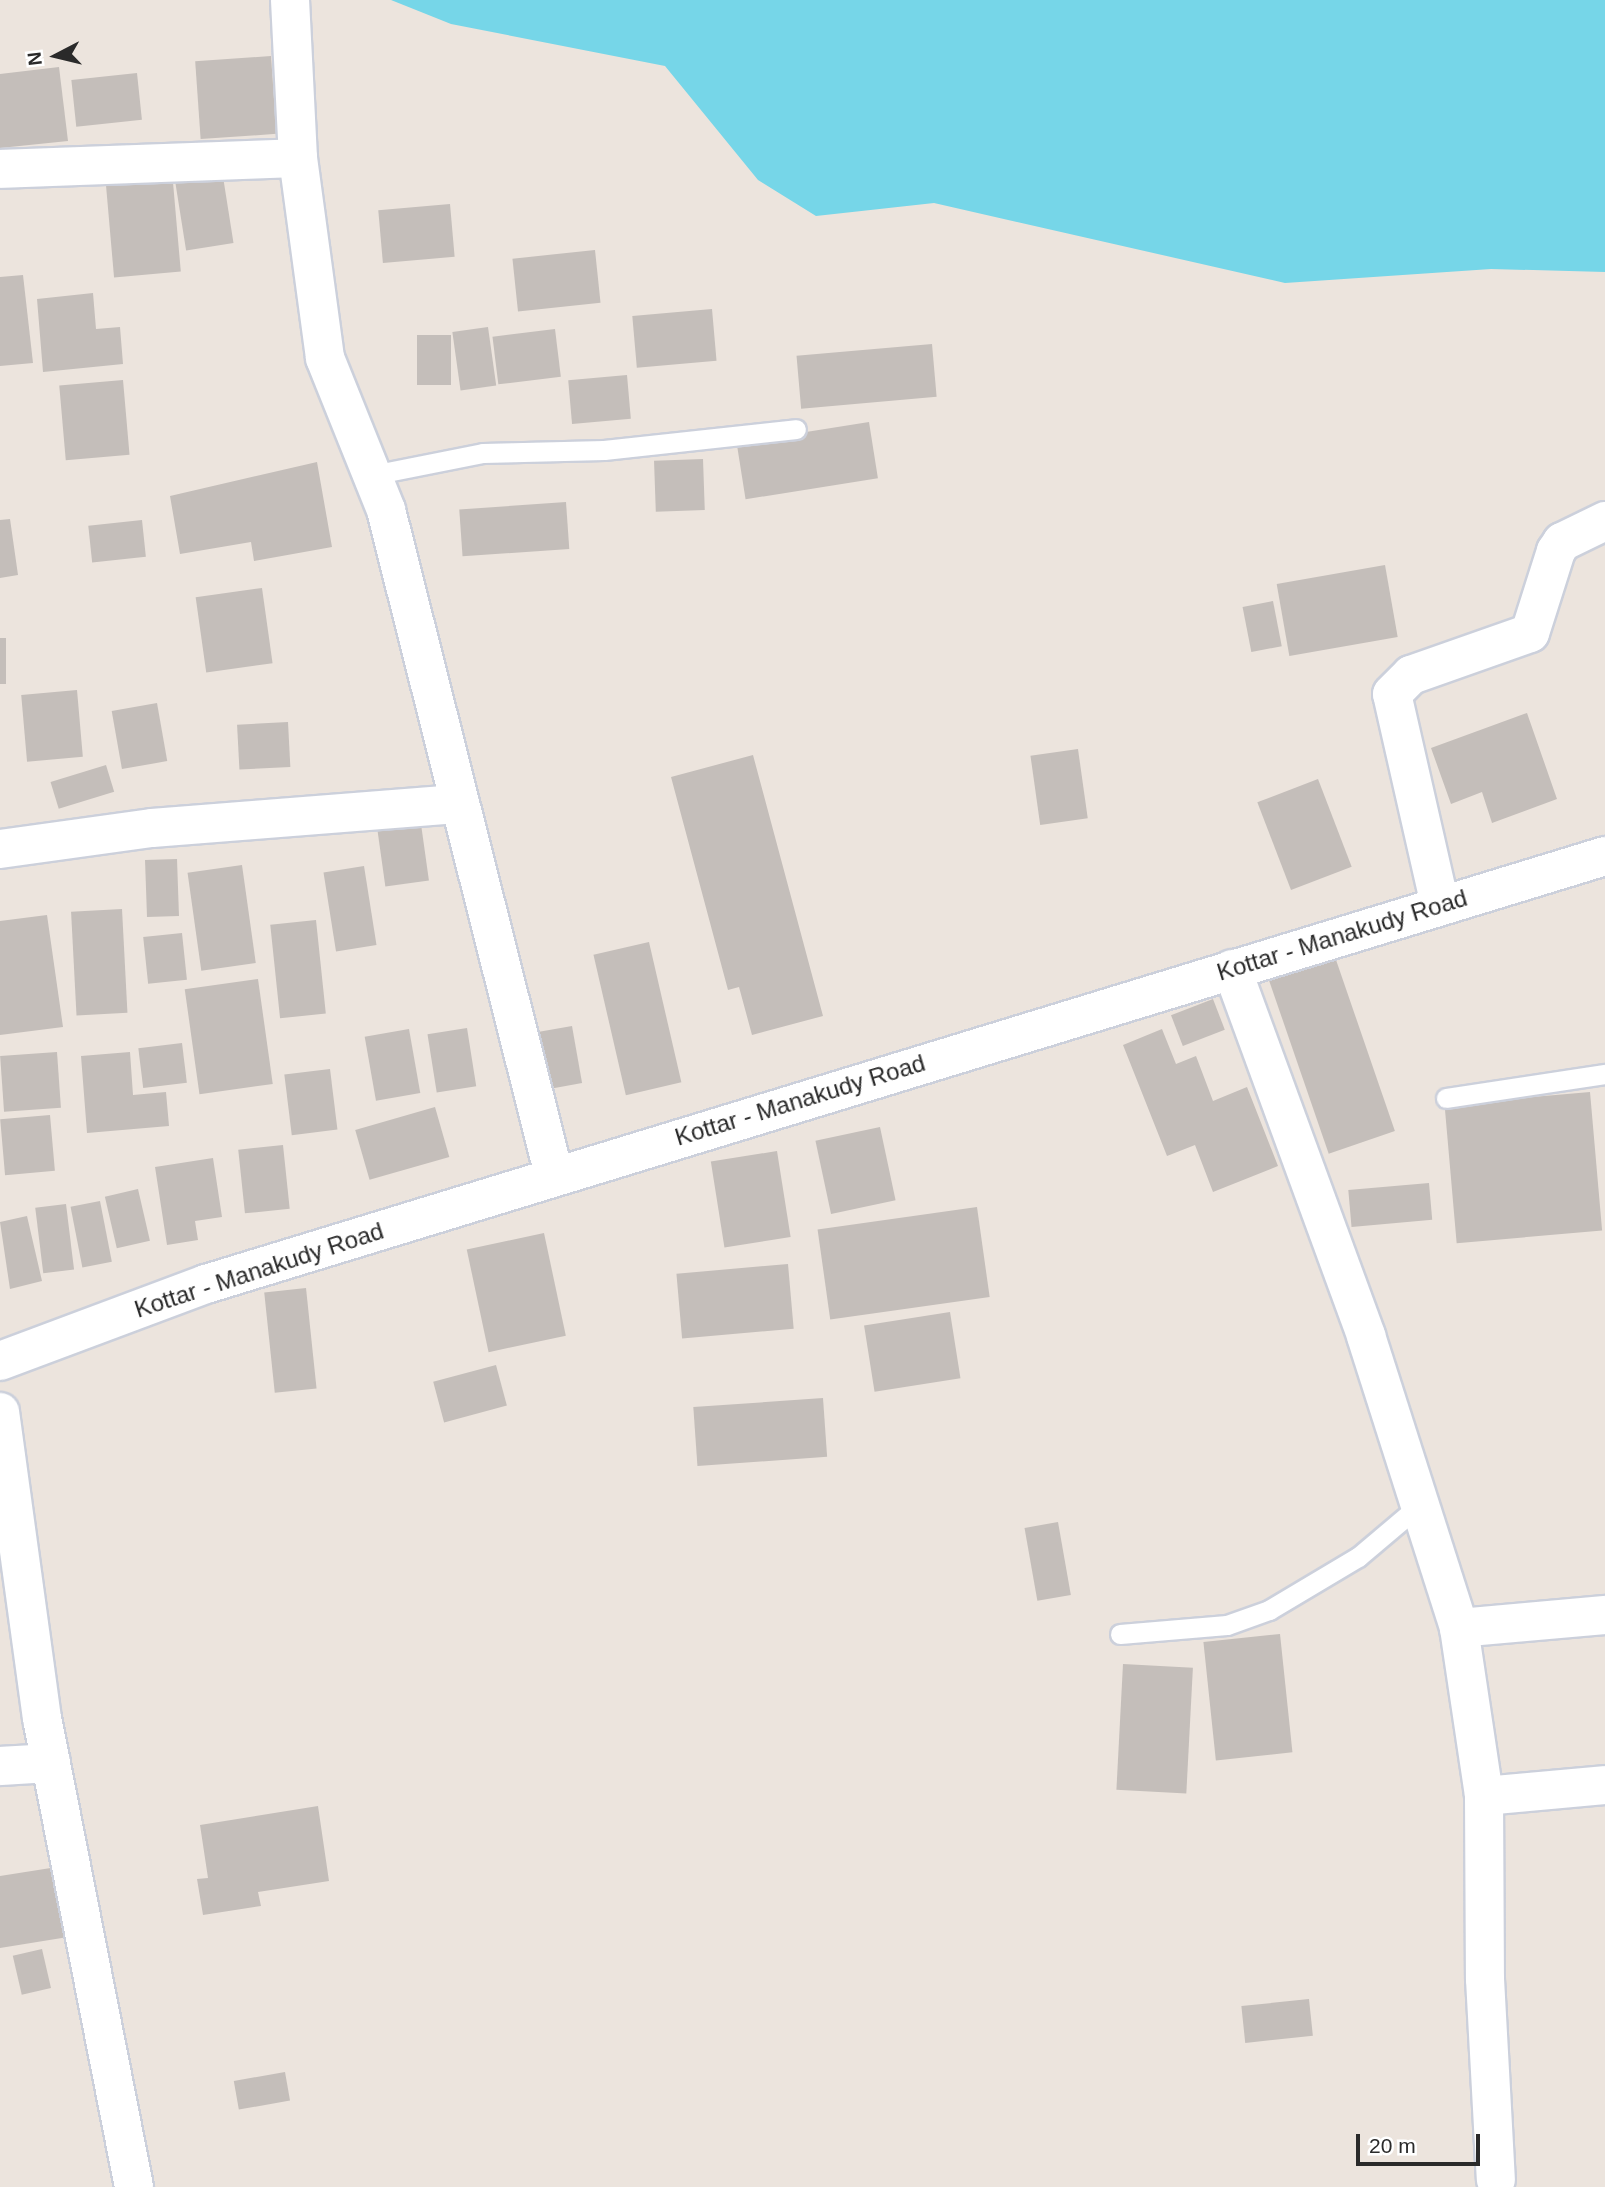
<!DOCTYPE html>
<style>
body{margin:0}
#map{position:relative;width:1605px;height:2187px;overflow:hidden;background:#ece4dd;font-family:Arial,sans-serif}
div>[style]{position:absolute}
.water>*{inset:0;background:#76d6e8}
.building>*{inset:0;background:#c4beba;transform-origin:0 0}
.roads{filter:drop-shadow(2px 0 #ccd0db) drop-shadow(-2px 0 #ccd0db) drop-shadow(0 2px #ccd0db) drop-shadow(0 -2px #ccd0db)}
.lane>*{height:19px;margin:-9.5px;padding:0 9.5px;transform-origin:9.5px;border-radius:9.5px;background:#fff}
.street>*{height:38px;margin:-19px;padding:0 19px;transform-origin:19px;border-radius:19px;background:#fff}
.secondary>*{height:38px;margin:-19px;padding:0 19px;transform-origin:19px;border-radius:19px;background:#fff}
span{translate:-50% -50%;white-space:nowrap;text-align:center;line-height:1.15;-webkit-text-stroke:5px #fff;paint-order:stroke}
.street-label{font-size:24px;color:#2a2a2a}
.north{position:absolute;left:21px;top:21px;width:70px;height:70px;-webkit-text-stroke:5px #fff;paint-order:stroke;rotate:263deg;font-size:19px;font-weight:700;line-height:28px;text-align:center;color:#2a2a2a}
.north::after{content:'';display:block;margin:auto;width:24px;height:32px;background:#2a2a2a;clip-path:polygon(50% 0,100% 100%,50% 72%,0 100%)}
.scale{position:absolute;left:1356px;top:2134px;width:124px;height:32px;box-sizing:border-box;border:4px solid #2a2a2a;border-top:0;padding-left:9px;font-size:21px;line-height:24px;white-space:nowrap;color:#2a2a2a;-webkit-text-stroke:5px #fff;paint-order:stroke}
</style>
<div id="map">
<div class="water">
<div style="clip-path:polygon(391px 0,1605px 0,1605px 272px,1491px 269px,1285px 283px,934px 203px,816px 216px,758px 180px,665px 66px,451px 24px)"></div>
</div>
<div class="building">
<div style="left:271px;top:56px;width:78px;height:76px;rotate:86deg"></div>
<div style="clip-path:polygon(59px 67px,68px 141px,0 148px,0 74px)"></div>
<div style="left:137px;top:73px;width:47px;height:66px;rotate:84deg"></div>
<div style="left:221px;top:164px;width:80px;height:48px;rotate:81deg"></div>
<div style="left:172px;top:171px;width:101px;height:67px;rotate:85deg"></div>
<div style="left:450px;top:204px;width:53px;height:72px;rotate:85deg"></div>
<div style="left:595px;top:250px;width:53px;height:83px;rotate:84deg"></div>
<div style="clip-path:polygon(23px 275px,33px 363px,0 366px,0 277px)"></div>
<div style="clip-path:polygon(93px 293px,96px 329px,120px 327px,123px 364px,43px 372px,37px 299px)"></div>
<div style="left:712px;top:309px;width:52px;height:80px;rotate:85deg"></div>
<div style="left:488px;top:327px;width:59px;height:36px;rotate:82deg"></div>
<div style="left:555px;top:329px;width:48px;height:63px;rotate:83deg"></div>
<div style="left:451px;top:335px;width:50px;height:34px;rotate:90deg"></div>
<div style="left:932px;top:344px;width:53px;height:136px;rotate:85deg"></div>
<div style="left:627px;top:375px;width:44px;height:59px;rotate:85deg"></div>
<div style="left:123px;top:380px;width:75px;height:64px;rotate:85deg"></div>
<div style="left:869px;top:422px;width:57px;height:134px;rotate:81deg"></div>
<div style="left:703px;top:459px;width:51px;height:49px;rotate:88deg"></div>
<div style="clip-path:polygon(317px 462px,332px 547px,254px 561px,251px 542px,180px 554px,170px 496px)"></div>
<div style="left:566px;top:502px;width:47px;height:107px;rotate:86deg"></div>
<div style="clip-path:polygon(10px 519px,18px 575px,0 578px,0 520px)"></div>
<div style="left:142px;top:520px;width:37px;height:54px;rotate:84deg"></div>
<div style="left:1385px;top:565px;width:73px;height:110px;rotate:80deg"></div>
<div style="left:262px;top:588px;width:76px;height:67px;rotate:82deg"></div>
<div style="left:1273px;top:601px;width:46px;height:31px;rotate:79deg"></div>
<div style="left:0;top:638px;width:6px;height:46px"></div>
<div style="left:77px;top:690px;width:67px;height:56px;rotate:85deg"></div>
<div style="left:157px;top:703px;width:59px;height:46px;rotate:80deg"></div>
<div style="clip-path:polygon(1527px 713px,1557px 799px,1492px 823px,1482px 792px,1451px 804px,1431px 748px)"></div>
<div style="left:288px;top:722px;width:45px;height:51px;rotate:87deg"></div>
<div style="left:1078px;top:749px;width:70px;height:48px;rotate:82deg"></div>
<div style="clip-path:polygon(753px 755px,823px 1016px,752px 1035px,739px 987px,728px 990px,671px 777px)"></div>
<div style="left:106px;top:765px;width:28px;height:58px;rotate:73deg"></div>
<div style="left:1318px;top:779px;width:94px;height:65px;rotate:69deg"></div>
<div style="left:421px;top:824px;width:57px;height:44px;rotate:82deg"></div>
<div style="left:177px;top:859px;width:57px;height:32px;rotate:88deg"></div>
<div style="left:242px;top:865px;width:99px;height:55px;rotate:82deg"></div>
<div style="left:364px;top:866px;width:80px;height:41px;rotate:81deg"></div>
<div style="left:122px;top:909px;width:104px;height:51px;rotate:87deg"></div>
<div style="clip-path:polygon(47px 915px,63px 1027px,0 1035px,0 921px)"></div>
<div style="left:316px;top:920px;width:94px;height:46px;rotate:84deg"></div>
<div style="left:182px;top:933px;width:47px;height:39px;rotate:84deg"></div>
<div style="left:649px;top:942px;width:144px;height:57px;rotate:77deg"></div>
<div style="left:1335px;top:957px;width:184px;height:70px;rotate:71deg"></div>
<div style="left:258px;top:979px;width:106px;height:74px;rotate:82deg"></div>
<div style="left:1213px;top:999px;width:33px;height:45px;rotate:69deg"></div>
<div style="left:572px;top:1026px;width:58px;height:39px;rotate:80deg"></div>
<div style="left:467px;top:1028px;width:59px;height:40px;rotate:81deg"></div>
<div style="left:409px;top:1029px;width:65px;height:45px;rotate:80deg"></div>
<div style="clip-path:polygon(1162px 1029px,1176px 1064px,1196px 1056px,1213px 1101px,1247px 1087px,1278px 1166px,1213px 1192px,1195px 1145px,1167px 1156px,1123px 1045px)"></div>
<div style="left:182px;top:1043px;width:40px;height:44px;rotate:83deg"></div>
<div style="left:57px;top:1052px;width:56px;height:57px;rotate:86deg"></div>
<div style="clip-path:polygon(130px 1052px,133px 1095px,166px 1092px,169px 1126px,87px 1133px,81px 1056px)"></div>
<div style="left:330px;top:1069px;width:61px;height:46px;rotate:83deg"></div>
<div style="left:1590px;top:1092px;width:139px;height:146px;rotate:85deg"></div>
<div style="left:435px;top:1107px;width:52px;height:83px;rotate:74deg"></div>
<div style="left:50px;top:1115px;width:56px;height:50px;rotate:85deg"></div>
<div style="left:880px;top:1127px;width:75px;height:66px;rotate:78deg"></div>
<div style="left:283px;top:1145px;width:64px;height:45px;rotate:84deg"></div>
<div style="left:777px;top:1151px;width:87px;height:67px;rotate:81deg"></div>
<div style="clip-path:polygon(213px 1158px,222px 1217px,195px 1221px,198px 1240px,167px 1245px,155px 1167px)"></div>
<div style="left:1429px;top:1183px;width:37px;height:81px;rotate:85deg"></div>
<div style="left:138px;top:1189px;width:53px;height:34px;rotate:77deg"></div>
<div style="left:100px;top:1201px;width:62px;height:30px;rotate:79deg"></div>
<div style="left:66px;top:1204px;width:66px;height:31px;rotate:83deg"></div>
<div style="left:977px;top:1207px;width:91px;height:161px;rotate:82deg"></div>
<div style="clip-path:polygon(27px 1216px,42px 1281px,10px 1289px,0 1222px)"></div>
<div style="left:544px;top:1233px;width:105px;height:79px;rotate:78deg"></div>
<div style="left:788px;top:1264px;width:65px;height:112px;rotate:85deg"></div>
<div style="left:306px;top:1288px;width:101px;height:42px;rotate:84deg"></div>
<div style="left:950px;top:1312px;width:67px;height:87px;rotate:81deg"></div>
<div style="left:496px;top:1365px;width:42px;height:65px;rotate:75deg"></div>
<div style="left:823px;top:1398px;width:59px;height:130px;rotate:86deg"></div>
<div style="left:1058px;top:1522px;width:74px;height:34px;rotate:80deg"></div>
<div style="left:1280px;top:1634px;width:119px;height:77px;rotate:84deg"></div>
<div style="left:1123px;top:1664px;width:70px;height:126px;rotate:3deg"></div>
<div style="clip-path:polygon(318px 1806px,329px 1881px,258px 1892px,261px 1906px,203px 1915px,197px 1879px,208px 1878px,200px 1825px)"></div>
<div style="clip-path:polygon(57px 1867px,68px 1937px,0 1948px,0 1876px)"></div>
<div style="left:42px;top:1949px;width:40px;height:30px;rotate:77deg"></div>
<div style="left:1309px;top:1999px;width:37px;height:68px;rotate:84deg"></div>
<div style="left:285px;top:2072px;width:29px;height:52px;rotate:80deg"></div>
</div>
<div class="roads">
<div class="lane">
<div style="left:372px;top:475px;width:113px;rotate:-11.2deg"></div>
<div style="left:483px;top:453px;width:121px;rotate:-1.4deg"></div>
<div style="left:604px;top:450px;width:193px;rotate:-6.2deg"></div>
<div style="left:1446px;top:1098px;width:161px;rotate:-8.6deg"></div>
<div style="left:1120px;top:1634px;width:107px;rotate:-4.8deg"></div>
<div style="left:1227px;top:1625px;width:45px;rotate:-19.7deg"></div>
<div style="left:1269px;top:1610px;width:104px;rotate:-30.8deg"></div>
<div style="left:1358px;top:1557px;width:84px;rotate:-40.2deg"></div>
</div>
<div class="street">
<div style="left:290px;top:0;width:158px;rotate:87.1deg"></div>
<div style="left:298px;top:158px;width:202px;rotate:82.3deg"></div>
<div style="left:325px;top:358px;width:164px;rotate:68.1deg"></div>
<div style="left:386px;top:510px;width:686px;rotate:75.82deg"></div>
<div style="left:0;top:169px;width:298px;rotate:-2.1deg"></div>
<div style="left:0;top:849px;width:153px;rotate:-7.9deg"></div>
<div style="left:152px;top:828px;width:309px;rotate:-4.5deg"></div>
<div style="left:1440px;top:905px;width:216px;rotate:-102.8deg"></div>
<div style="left:1392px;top:694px;width:27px;rotate:-45deg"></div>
<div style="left:1411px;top:675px;width:126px;rotate:-19.4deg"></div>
<div style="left:1530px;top:633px;width:86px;rotate:-72.4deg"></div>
<div style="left:1556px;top:551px;width:11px;rotate:-56deg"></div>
<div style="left:1562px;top:542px;width:48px;rotate:-26deg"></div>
<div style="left:1232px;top:969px;width:391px;rotate:69.9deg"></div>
<div style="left:1366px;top:1336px;width:306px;rotate:72.3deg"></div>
<div style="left:1459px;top:1628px;width:170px;rotate:81.5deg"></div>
<div style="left:1484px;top:1796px;width:183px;rotate:89.7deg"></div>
<div style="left:1485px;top:1979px;width:201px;rotate:86.9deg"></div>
<div style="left:0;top:1412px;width:309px;rotate:82.2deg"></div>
<div style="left:42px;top:1718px;width:478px;rotate:78.9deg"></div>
<div style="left:1459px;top:1628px;width:147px;rotate:-5.1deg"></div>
<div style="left:0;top:1766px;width:51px;rotate:-3.4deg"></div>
<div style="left:1484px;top:1796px;width:121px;rotate:-5.2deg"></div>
</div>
<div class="secondary">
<div style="left:0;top:1361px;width:220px;rotate:-20.5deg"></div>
<div style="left:206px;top:1284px;width:1463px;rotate:-17.01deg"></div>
</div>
</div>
<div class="street-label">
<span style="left:1342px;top:935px;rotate:-17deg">Kottar - Manakudy Road</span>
<span style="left:800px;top:1100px;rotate:-17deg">Kottar - Manakudy Road</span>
<span style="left:259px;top:1270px;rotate:-18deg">Kottar - Manakudy Road</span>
</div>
<div class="north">N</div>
<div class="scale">20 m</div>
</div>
